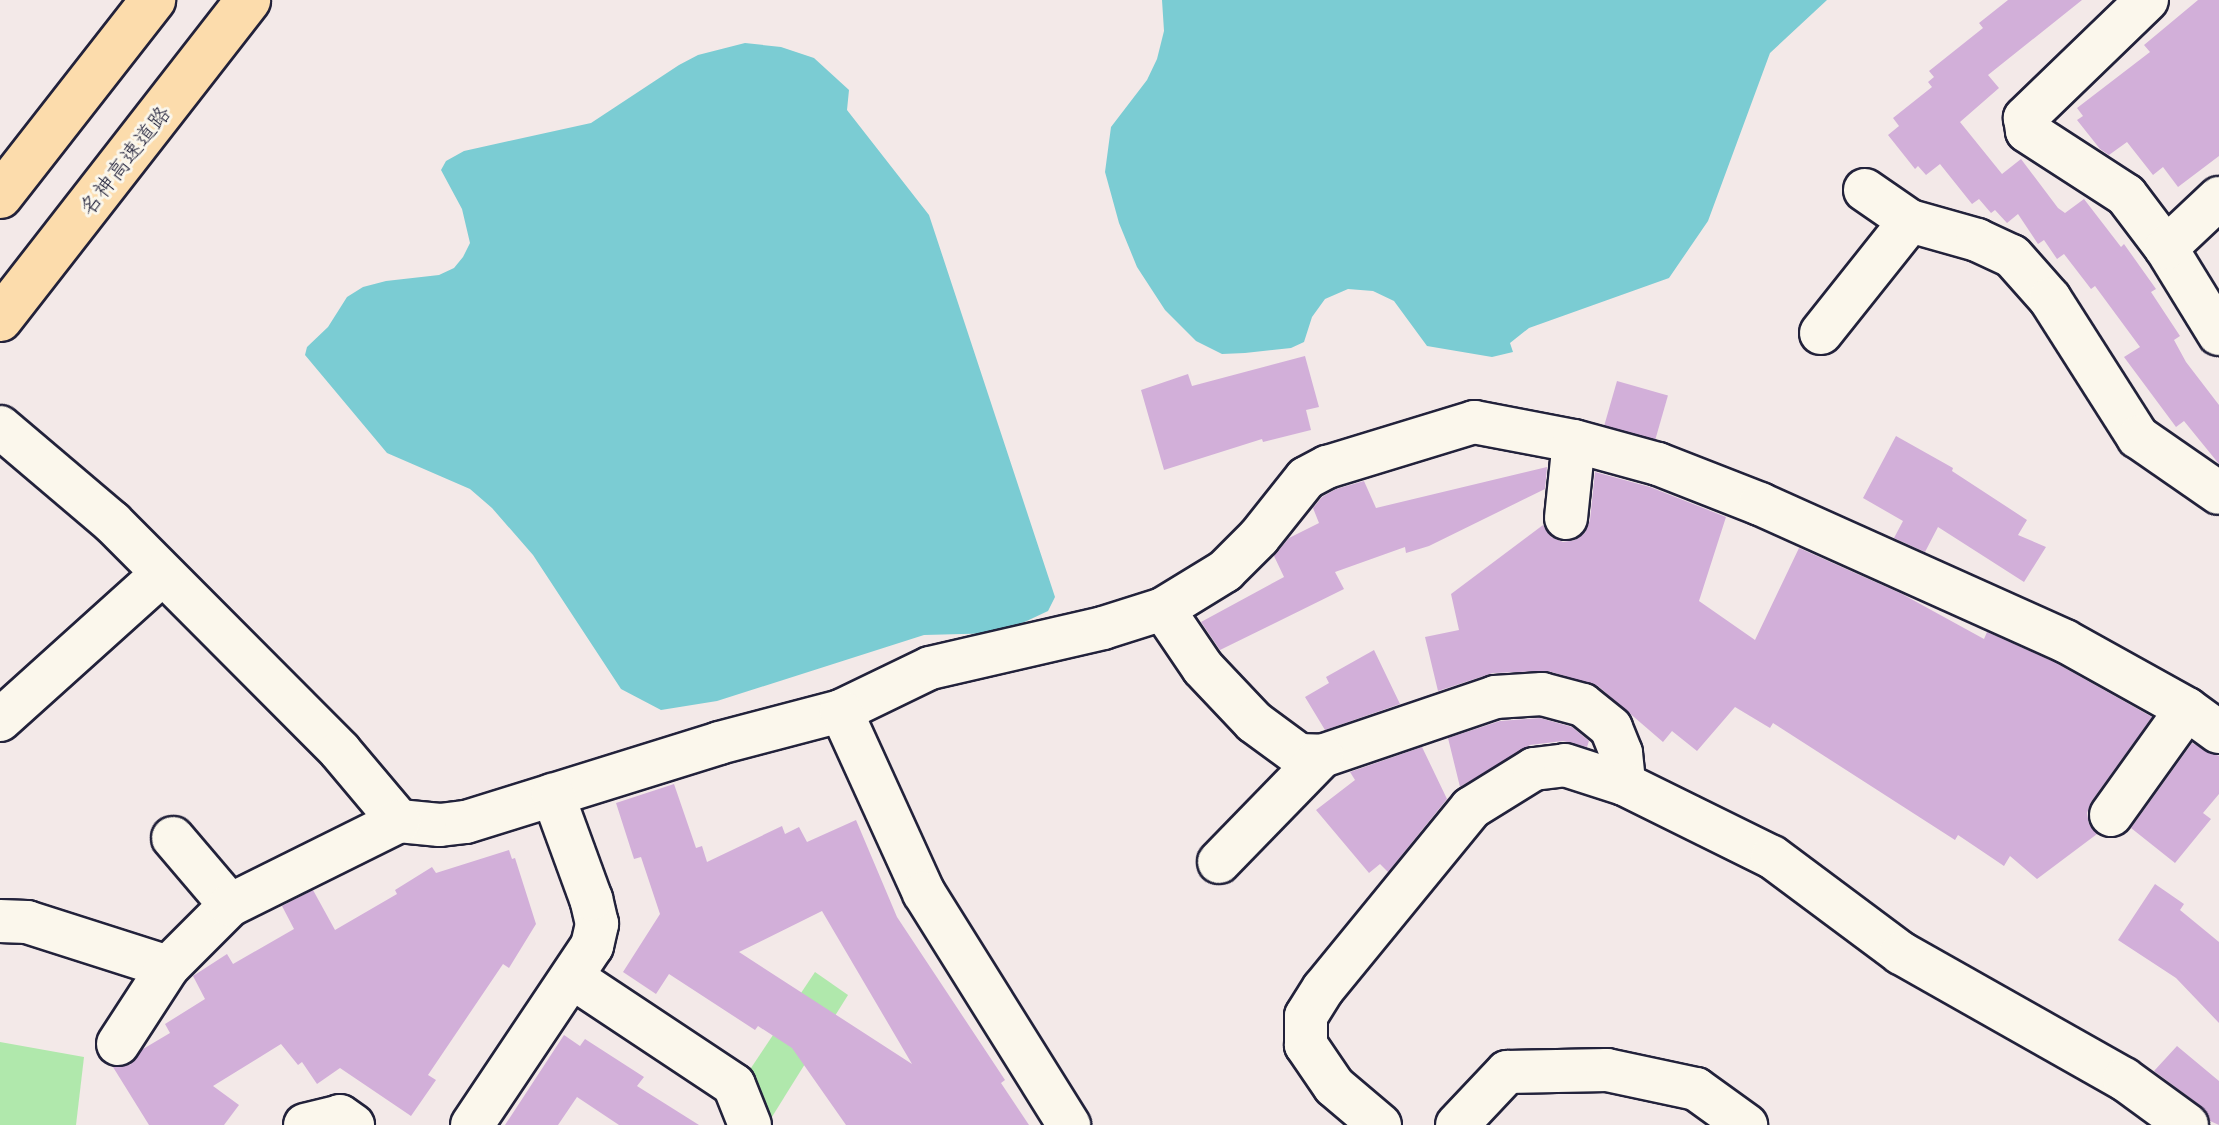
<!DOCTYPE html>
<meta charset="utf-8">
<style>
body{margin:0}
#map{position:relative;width:2219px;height:1125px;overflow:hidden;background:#f3e9e8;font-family:Mali,"Klee One",sans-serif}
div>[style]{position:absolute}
.green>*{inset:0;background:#b0e8ac}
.water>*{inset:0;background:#7bccd3}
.building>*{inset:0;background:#d2afd9;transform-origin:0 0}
.roads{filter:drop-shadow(2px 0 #22223b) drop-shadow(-2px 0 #22223b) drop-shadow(0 2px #22223b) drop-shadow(0 -2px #22223b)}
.minor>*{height:42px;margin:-21px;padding:0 21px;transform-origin:21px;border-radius:21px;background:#fbf7ec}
.highway>*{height:44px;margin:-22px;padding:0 22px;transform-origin:22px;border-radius:22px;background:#fcdcac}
span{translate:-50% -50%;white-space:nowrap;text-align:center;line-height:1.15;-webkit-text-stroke:6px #fbf7ec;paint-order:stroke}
.street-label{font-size:22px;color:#22223b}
</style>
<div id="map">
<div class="green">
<div style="clip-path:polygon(815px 972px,848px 995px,770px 1120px,747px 1074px)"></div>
<div style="clip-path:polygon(0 1042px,84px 1057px,76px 1125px,0 1125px)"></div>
</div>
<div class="water">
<div style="clip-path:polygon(1162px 0,1827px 0,1770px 53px,1708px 221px,1669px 278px,1529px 328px,1510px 343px,1513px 352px,1492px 357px,1427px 346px,1394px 301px,1373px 291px,1348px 289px,1325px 299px,1312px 317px,1304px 342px,1291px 348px,1245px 353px,1222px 354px,1196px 341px,1165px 310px,1137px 267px,1119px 223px,1105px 172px,1111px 127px,1147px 80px,1157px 59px,1164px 31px)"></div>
<div style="clip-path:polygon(745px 43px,781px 47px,814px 58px,849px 90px,847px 110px,929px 215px,1055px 597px,1048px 611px,1001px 633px,924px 635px,717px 701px,661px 710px,621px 689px,533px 555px,492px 508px,470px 489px,387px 453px,305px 355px,307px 347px,328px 327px,347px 297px,363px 287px,386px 281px,439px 275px,454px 268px,463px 257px,470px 243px,462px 209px,441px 170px,446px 161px,464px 151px,591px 123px,679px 65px,698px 55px)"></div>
</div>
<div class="building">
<div style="clip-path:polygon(2008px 0,2082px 0,1988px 75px,1999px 88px,1960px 122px,2002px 174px,2021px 159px,2058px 208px,2065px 213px,2084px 199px,2121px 247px,2124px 244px,2156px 289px,2151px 292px,2180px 336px,2174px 340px,2186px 362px,2219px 405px,2219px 464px,2184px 421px,2176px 427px,2124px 357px,2140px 347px,2095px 286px,2091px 289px,2064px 254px,2057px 259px,2044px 240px,2038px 244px,2018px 214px,2007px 223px,1995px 210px,1991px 213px,1979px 199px,1972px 204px,1940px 164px,1926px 175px,1918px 166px,1915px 169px,1888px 135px,1899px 126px,1893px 118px,1932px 87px,1928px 82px,1934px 77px,1929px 71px,1983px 28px,1979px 23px)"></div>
<div style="clip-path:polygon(2198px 0,2219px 0,2219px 156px,2178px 187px,2163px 167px,2153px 175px,2127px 142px,2109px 155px,2100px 149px,2077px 120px,2083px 116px,2077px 108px,2150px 52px,2144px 45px)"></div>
<div style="clip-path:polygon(1305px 356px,1319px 407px,1306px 410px,1311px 430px,1263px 442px,1262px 439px,1164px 470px,1141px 390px,1188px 374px,1192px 386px)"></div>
<div style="left:1617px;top:381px;width:53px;height:46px;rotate:16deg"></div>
<div style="clip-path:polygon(1896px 436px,1953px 468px,1952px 471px,2027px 520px,2018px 535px,2046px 547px,2024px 582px,1938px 527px,1925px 552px,1894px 538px,1903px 521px,1863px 498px)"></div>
<div style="clip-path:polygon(1547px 467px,1545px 489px,1429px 546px,1406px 553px,1405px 547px,1335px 572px,1344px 589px,1220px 650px,1201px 622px,1284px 577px,1274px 556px,1289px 538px,1319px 523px,1313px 508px,1322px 497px,1336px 489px,1364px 481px,1376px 508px)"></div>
<div style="clip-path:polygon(1595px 472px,1650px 487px,1726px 517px,1699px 601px,1755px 640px,1799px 548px,1902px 594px,1984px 639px,1987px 632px,2054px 662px,2152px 717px,2091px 802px,2087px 813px,2089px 824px,2097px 834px,2037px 879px,2010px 856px,2004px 866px,1958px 835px,1955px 840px,1773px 723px,1770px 728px,1735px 707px,1697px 751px,1672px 731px,1663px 742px,1598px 686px,1548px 671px,1493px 673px,1438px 691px,1425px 637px,1459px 630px,1451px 594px,1543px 525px,1551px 537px,1563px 542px,1575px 540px,1585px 533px,1590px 520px)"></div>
<div style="clip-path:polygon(1374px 650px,1400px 704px,1325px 730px,1305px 697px,1329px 683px,1326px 677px)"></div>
<div style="clip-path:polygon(1540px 718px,1572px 727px,1589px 741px,1587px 747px,1563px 741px,1530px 745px,1460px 787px,1448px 738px,1500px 721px)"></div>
<div style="clip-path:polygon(2192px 743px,2219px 756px,2219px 794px,2203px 813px,2211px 819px,2175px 863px,2131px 828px)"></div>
<div style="clip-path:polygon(1422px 747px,1447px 799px,1388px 872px,1380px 864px,1369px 873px,1316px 810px,1355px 780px,1350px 772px)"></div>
<div style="clip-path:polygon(evenodd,674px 784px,696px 848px,702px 846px,707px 862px,782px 826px,785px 834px,799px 827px,807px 842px,856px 820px,897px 917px,1005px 1080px,1001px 1083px,1029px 1125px,846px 1125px,792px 1048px,758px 1026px,755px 1030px,669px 974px,656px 994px,623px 972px,660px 914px,641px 857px,634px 859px,616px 803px,674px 784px,822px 911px,912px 1064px,739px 952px,822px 911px)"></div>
<div style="clip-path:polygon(509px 850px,512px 859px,515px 858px,536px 924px,509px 968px,503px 964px,428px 1075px,436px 1080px,411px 1116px,340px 1068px,317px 1084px,302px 1062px,298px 1065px,281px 1044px,213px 1086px,239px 1105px,224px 1125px,149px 1125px,113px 1067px,130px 1065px,143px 1049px,170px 1033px,165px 1024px,205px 999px,193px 976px,227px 954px,233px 964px,294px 929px,282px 906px,313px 890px,335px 930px,397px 894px,395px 890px,432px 867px,436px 873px)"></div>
<div style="clip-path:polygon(2155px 884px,2184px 904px,2180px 910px,2219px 942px,2219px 1023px,2176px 978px,2118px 940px)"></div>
<div style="clip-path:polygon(564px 1035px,580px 1046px,585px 1039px,644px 1077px,637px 1086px,699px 1125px,619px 1125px,577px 1097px,558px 1125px,505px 1125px)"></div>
<div style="clip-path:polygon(2177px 1046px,2219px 1081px,2219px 1125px,2210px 1121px,2201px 1106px,2154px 1071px)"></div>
</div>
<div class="roads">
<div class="minor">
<div style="left:2147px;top:0;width:170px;rotate:136deg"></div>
<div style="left:2025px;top:118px;width:13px;rotate:81deg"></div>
<div style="left:2027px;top:131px;width:118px;rotate:32.9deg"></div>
<div style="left:2126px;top:195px;width:66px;rotate:53deg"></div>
<div style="left:2166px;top:248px;width:101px;rotate:58.4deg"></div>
<div style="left:1865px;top:190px;width:55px;rotate:34.6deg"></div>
<div style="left:1910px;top:221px;width:70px;rotate:15.8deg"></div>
<div style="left:1977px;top:240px;width:38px;rotate:25deg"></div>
<div style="left:2012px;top:256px;width:57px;rotate:48.5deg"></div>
<div style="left:2050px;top:299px;width:164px;rotate:57.5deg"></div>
<div style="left:2138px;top:437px;width:98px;rotate:34.7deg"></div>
<div style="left:2166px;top:248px;width:73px;rotate:-43.3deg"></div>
<div style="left:1821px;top:333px;width:143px;rotate:-51.5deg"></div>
<div style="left:0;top:427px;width:147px;rotate:40.3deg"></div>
<div style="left:112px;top:522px;width:323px;rotate:45.1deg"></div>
<div style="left:340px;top:751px;width:92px;rotate:49.9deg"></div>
<div style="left:399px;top:821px;width:41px;rotate:5.6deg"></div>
<div style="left:440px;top:825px;width:26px;rotate:-7deg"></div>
<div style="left:466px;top:822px;width:265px;rotate:-17.3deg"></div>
<div style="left:719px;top:743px;width:126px;rotate:-14.7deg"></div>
<div style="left:841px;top:711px;width:99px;rotate:-25.8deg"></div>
<div style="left:930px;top:668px;width:178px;rotate:-13deg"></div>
<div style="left:1103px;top:628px;width:63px;rotate:-17.6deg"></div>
<div style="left:1163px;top:609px;width:73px;rotate:-31.5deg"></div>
<div style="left:1225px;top:571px;width:48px;rotate:-45deg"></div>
<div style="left:1259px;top:537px;width:75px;rotate:-51.5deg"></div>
<div style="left:1306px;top:478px;width:24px;rotate:-28deg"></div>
<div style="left:1327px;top:467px;width:154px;rotate:-17deg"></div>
<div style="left:1474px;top:422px;width:102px;rotate:10.8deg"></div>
<div style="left:1574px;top:441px;width:87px;rotate:15.3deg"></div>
<div style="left:1658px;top:464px;width:110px;rotate:21.4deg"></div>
<div style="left:1760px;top:504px;width:334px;rotate:24.2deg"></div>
<div style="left:2065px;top:641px;width:140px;rotate:29.1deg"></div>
<div style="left:2187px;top:709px;width:39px;rotate:36deg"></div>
<div style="left:1566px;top:518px;width:77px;rotate:-84.1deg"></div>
<div style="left:1163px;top:609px;width:71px;rotate:55.9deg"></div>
<div style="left:1203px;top:668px;width:74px;rotate:46.6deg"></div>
<div style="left:1254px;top:722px;width:56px;rotate:36.3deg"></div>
<div style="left:1299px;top:755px;width:23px;rotate:2deg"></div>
<div style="left:1322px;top:756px;width:183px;rotate:-18.8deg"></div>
<div style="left:1495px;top:697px;width:47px;rotate:-3.7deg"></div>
<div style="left:1542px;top:694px;width:42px;rotate:15deg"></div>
<div style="left:1583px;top:705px;width:36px;rotate:39deg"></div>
<div style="left:1611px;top:728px;width:27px;rotate:68deg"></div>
<div style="left:1621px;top:753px;width:31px;rotate:84deg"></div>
<div style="left:841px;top:711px;width:200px;rotate:65.5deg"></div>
<div style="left:924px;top:893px;width:274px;rotate:58deg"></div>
<div style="left:0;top:720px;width:218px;rotate:-42deg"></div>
<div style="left:2111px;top:815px;width:130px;rotate:-54.4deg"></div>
<div style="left:173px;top:838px;width:88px;rotate:49.6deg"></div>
<div style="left:1219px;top:862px;width:148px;rotate:-45.8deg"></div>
<div style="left:0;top:921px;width:27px;rotate:2deg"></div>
<div style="left:27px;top:922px;width:148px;rotate:17.7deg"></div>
<div style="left:573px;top:978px;width:193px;rotate:33.6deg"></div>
<div style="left:734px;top:1085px;width:43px;rotate:68.2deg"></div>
<div style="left:118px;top:1044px;width:92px;rotate:-57deg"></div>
<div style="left:168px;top:967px;width:88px;rotate:-45deg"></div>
<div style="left:230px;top:905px;width:189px;rotate:-26.4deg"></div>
<div style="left:305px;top:1125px;width:36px;rotate:-14deg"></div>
<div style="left:340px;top:1116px;width:16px;rotate:35deg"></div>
<div style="left:472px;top:1125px;width:216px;rotate:-56.2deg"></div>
<div style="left:592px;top:946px;width:23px;rotate:-77deg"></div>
<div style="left:597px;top:924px;width:26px;rotate:-103deg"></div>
<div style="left:591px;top:899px;width:111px;rotate:-110.1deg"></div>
<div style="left:1380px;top:1125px;width:60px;rotate:-139.7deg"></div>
<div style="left:1334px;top:1086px;width:50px;rotate:-124.3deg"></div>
<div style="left:1306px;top:1045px;width:29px;rotate:-90deg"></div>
<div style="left:1306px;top:1016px;width:32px;rotate:-58deg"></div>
<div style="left:1323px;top:989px;width:234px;rotate:-50.7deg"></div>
<div style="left:1471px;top:808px;width:74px;rotate:-31.8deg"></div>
<div style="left:1534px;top:769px;width:31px;rotate:-7deg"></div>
<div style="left:1565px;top:765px;width:62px;rotate:17.9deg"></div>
<div style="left:1624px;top:784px;width:165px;rotate:26.3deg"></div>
<div style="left:1772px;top:857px;width:161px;rotate:36.7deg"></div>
<div style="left:1901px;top:953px;width:256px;rotate:29.5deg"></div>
<div style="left:2124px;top:1079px;width:78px;rotate:36.1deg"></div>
<div style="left:1457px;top:1125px;width:73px;rotate:-46.7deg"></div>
<div style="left:1507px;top:1072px;width:100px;rotate:-1.1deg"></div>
<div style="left:1607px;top:1070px;width:91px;rotate:12.1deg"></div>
<div style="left:1696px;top:1089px;width:62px;rotate:35.8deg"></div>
</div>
<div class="highway">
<div style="left:0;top:196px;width:249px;rotate:-52deg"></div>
<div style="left:0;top:319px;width:404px;rotate:-52.1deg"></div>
</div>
</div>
<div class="street-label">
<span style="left:124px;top:160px;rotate:-52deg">名神高速道路</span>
</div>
</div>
